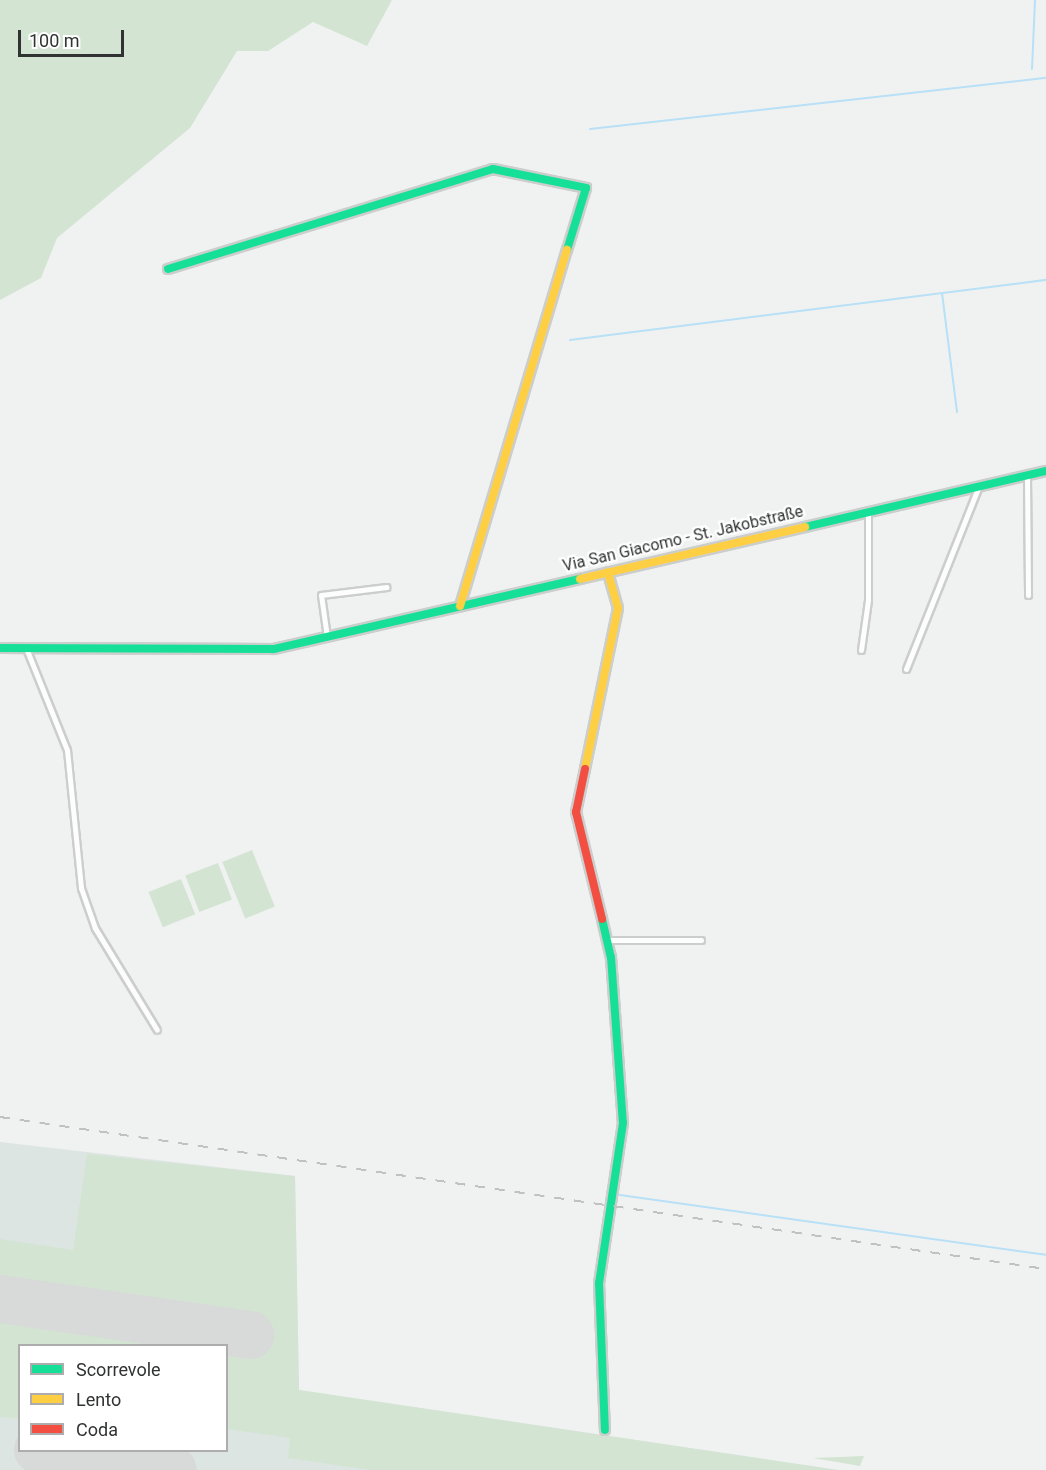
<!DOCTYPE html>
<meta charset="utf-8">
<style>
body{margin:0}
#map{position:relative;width:1046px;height:1470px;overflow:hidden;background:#f0f2f1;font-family:Roboto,sans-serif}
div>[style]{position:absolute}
.built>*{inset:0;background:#dde5e3}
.green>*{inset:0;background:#d3e4d3;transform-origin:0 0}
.stream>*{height:2px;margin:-1px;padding:0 1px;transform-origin:1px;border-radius:1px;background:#b8e0f6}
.runway>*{height:48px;margin:-24px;padding:0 24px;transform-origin:24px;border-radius:24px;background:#d8dad9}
.roads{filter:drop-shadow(2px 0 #cccecd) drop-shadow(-2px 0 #cccecd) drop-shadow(0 2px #cccecd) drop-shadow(0 -2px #cccecd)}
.street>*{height:5px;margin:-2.5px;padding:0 2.5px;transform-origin:2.5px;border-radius:2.5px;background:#fdfdfd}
.fast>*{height:8px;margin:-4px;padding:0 4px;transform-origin:4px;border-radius:4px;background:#16e098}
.slow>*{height:8px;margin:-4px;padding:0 4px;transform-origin:4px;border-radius:4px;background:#ffcf43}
.jam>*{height:8px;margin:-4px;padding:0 4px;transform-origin:4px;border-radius:4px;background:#f24e42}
.rail>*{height:2px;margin-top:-1px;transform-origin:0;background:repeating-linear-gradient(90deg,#c0c1c1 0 10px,transparent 0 20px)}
span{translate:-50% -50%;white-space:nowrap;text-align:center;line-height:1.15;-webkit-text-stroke:4.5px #fff;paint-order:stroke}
.street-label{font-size:16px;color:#313333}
.legend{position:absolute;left:18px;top:1344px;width:210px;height:108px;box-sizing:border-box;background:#fff;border:2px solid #adadad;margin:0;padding:8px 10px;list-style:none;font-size:18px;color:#313333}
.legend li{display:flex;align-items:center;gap:12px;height:30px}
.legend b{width:30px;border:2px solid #adadad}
.scale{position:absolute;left:18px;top:30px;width:106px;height:27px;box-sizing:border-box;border:3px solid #313333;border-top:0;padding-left:8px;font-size:18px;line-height:21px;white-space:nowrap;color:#313333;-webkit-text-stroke:4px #fff;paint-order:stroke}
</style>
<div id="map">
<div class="built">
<div style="clip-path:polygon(evenodd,0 1142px,295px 1176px,299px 1390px,838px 1470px,0 1470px,0 1142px,20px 1346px,226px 1346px,226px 1450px,20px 1450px,20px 1346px)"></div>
</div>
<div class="green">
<div style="clip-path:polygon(0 0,392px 0,367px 46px,313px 22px,268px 51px,237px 51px,190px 128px,57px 238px,41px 278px,0 300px)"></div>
<div style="left:252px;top:850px;width:61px;height:32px;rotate:68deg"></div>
<div style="left:218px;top:863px;width:39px;height:35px;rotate:69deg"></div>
<div style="left:181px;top:879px;width:38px;height:35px;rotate:68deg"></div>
<div style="clip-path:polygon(87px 1154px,295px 1176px,299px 1390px,838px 1470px,370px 1470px,288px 1458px,290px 1438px,227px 1429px,226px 1346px,20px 1346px,19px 1419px,0 1417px,0 1239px,73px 1250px)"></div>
<div style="clip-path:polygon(864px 1456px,860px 1466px,813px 1458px)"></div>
</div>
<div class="stream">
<div style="left:1032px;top:69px;width:69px;rotate:-87.5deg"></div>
<div style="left:590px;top:129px;width:459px;rotate:-6.4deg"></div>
<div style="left:942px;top:293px;width:120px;rotate:82.8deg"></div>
<div style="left:570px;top:340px;width:480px;rotate:-7.2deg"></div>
<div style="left:620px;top:1195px;width:430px;rotate:8deg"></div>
</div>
<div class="runway">
<div style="left:0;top:1299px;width:253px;rotate:8.2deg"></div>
<div style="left:38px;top:1450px;width:136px;rotate:8.4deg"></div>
</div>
<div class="roads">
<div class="street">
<div style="left:1027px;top:476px;width:119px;rotate:89.5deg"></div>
<div style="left:327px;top:637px;width:42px;rotate:-98.1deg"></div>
<div style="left:321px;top:595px;width:66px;rotate:-6.9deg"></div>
<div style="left:26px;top:648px;width:110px;rotate:68.1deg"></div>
<div style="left:67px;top:750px;width:139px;rotate:84.2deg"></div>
<div style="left:81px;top:888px;width:42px;rotate:70.7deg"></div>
<div style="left:95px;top:928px;width:119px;rotate:58.7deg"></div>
<div style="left:861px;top:650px;width:50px;rotate:-82deg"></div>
<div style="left:868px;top:600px;width:89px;rotate:-90deg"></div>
<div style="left:906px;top:669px;width:197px;rotate:-68.3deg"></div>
<div style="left:606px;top:940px;width:95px"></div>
</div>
<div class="fast">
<div style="left:168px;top:269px;width:340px;rotate:-17.1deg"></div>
<div style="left:493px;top:169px;width:95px;rotate:11.5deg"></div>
<div style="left:586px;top:188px;width:65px;rotate:107deg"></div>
<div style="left:805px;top:527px;width:247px;rotate:-13.1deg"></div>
<div style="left:0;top:648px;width:274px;rotate:0.2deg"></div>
<div style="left:274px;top:649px;width:314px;rotate:-12.9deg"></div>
<div style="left:602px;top:919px;width:39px;rotate:77deg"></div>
<div style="left:611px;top:957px;width:166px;rotate:85.9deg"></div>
<div style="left:623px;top:1123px;width:162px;rotate:98.5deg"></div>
<div style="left:599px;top:1283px;width:147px;rotate:87.7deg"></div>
</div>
<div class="slow">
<div style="left:580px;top:579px;width:231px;rotate:-13deg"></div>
<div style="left:460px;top:606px;width:372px;rotate:-73.3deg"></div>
<div style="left:585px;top:769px;width:164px;rotate:-78.4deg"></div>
<div style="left:618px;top:608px;width:37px;rotate:-106deg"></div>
</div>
<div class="jam">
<div style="left:585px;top:769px;width:44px;rotate:101.8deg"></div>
<div style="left:576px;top:812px;width:110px;rotate:76.3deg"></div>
</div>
</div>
<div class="rail">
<div style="left:0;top:1117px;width:1057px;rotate:8.27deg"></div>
</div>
<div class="street-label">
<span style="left:683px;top:539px;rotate:-13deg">Via San Giacomo - St. Jakobstraße</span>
</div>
<ul class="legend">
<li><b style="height:8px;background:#16e098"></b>Scorrevole</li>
<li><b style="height:8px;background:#ffcf43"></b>Lento</li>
<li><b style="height:8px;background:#f24e42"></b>Coda</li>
</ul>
<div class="scale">100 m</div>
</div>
